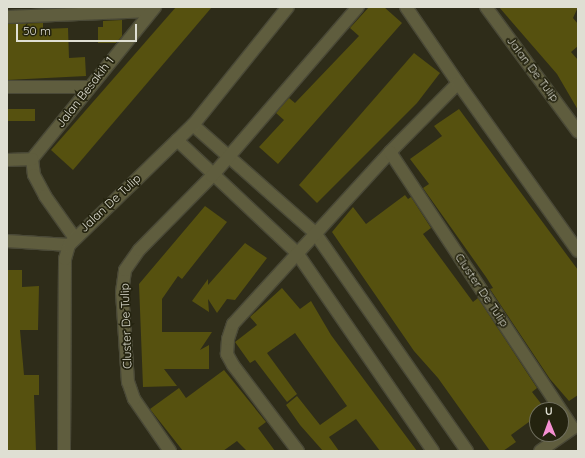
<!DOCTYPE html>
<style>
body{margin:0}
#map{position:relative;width:585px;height:458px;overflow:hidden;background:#2e2c19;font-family:Quicksand,sans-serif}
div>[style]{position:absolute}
.building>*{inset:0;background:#56510f;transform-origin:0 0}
.roads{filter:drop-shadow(1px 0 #4a4937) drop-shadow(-1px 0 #4a4937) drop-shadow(0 1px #4a4937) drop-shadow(0 -1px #4a4937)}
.street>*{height:12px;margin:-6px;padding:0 6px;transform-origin:6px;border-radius:6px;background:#5f5d3e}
span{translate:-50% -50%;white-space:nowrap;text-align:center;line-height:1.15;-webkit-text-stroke:3.5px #24230f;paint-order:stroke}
.street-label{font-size:12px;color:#dfdfd3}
.frame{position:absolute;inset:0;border:8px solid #dfdfd3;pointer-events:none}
.north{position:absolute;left:529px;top:402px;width:40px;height:40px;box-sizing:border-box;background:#24230f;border:1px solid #6f6e5d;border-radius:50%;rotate:359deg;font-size:11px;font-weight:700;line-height:16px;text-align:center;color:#dfdfd3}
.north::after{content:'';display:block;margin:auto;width:14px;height:18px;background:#f590d1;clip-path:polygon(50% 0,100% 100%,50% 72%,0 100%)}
.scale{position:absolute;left:16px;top:24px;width:121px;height:18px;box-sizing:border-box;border:2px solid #dfdfd3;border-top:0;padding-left:5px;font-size:12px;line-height:14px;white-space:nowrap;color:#dfdfd3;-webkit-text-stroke:3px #24230f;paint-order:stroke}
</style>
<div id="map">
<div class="building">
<div style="clip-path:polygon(176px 7px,212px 7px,73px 170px,51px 150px)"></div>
<div style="clip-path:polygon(369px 7px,384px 7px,402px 23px,278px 164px,259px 147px,284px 120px,276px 113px,289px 98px,295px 103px,359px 36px,350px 28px)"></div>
<div style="clip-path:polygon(499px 7px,578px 7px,573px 18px,578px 24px,578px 46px,571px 52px,578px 60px,578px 110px,557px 74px)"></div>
<div style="clip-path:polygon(122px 20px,122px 36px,116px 43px,98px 43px,98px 27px,103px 27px,103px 21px)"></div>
<div style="clip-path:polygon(43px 23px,43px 29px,68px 28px,69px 58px,85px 57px,86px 76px,7px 80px,7px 24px)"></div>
<div style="clip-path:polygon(414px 53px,440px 73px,417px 103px,317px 203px,299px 185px)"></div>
<div style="left:35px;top:109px;width:12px;height:28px;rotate:90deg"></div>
<div style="clip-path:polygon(459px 109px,578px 270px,578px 395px,569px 401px,550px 379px,490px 289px,493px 288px,486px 277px,423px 188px,429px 184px,410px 159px,442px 136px,434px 126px)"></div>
<div style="clip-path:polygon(405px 195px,408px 199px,411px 197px,431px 228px,423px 234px,473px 302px,478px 298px,537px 388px,532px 392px,546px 410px,537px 410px,537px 416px,511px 435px,516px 442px,503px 451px,490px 451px,438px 378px,414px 351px,332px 232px,353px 207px,366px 224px)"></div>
<div style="clip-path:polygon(205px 206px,227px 222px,182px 279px,178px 276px,162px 299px,162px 332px,212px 332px,200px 350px,209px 345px,209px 369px,164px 369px,177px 386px,143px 387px,139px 284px)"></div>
<div style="clip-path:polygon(245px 243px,267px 258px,235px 300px,227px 299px,217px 313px,208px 299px,209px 312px,192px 301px,208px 279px,208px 285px)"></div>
<div style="clip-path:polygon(7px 270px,22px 270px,22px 287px,39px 286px,38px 330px,20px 330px,24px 375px,39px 375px,39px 395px,34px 395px,36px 451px,7px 451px)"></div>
<div style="clip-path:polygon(282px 288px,300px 309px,311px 301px,331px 335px,417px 451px,380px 451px,356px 419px,329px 437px,339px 451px,323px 451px,300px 425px,286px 405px,297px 396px,320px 425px,347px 406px,295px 333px,267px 353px,297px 394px,287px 402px,255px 360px,250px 363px,235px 342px,257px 325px,250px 317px)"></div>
<div style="clip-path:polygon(224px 370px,266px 422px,258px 428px,275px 451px,247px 451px,237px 441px,223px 451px,183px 451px,150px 409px,179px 388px,186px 398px)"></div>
</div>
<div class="roads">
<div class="street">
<div style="left:406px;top:7px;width:92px;rotate:55.6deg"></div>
<div style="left:486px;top:7px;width:155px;rotate:53.6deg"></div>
<div style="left:7px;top:17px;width:144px;rotate:-2.4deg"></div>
<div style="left:7px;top:87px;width:82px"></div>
<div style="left:193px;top:125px;width:163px;rotate:41.5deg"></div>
<div style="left:315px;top:233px;width:266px;rotate:55.1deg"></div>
<div style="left:177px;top:140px;width:165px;rotate:43.3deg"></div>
<div style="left:297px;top:253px;width:240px;rotate:55.5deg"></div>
<div style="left:390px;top:152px;width:97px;rotate:-45.4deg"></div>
<div style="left:458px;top:83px;width:206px;rotate:54.5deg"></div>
<div style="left:32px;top:159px;width:196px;rotate:-51deg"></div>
<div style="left:32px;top:159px;width:16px;rotate:83deg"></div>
<div style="left:34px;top:175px;width:24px;rotate:62deg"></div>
<div style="left:45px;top:196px;width:50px;rotate:54.7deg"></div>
<div style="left:7px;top:160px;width:25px;rotate:-2deg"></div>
<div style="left:7px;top:241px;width:62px;rotate:3.7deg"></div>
<div style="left:64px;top:451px;width:192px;rotate:-89.7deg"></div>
<div style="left:65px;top:259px;width:15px;rotate:-74deg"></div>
<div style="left:69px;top:245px;width:173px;rotate:-44.1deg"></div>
<div style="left:193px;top:125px;width:151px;rotate:-51.2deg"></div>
<div style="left:170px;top:451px;width:63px;rotate:-124.7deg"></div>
<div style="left:134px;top:399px;width:18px;rotate:-109deg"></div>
<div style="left:128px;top:382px;width:90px;rotate:-93.8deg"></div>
<div style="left:122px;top:292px;width:22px;rotate:-82deg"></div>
<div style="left:125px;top:270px;width:24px;rotate:-55deg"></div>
<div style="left:139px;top:250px;width:104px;rotate:-45.4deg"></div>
<div style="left:212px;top:176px;width:223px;rotate:-49.2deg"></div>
<div style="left:298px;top:451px;width:108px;rotate:-127.1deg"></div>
<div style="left:233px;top:365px;width:13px;rotate:-119deg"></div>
<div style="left:227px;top:354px;width:15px;rotate:-86deg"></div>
<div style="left:228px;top:339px;width:16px;rotate:-72deg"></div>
<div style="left:233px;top:324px;width:233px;rotate:-47.6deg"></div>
<div style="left:390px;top:152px;width:331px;rotate:56.5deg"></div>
<div style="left:573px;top:428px;width:40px;rotate:145.1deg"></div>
</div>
</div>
<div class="street-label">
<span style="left:533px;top:69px;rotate:53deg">Jalan De Tulip</span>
<span style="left:85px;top:92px;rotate:-52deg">Jalan Besakih 1</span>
<span style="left:110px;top:203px;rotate:-43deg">Jalan De Tulip</span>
<span style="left:482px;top:290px;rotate:56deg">Cluster De Tulip</span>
<span style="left:126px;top:326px;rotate:-92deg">Cluster De Tulip</span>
</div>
<div class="frame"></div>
<div class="north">U</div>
<div class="scale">50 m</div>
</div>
